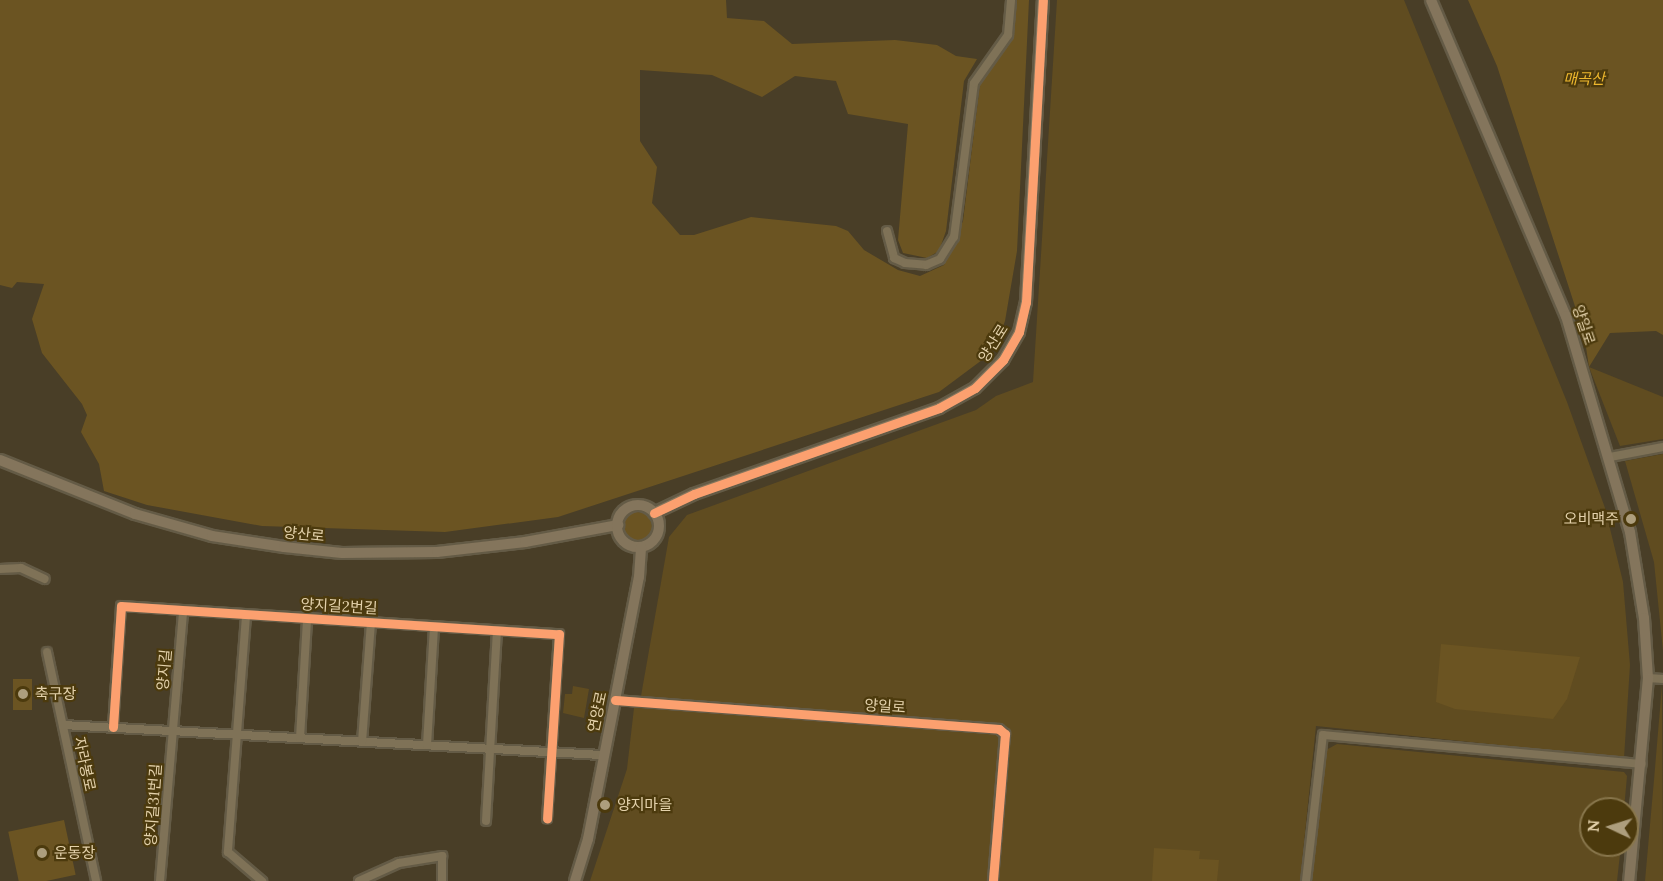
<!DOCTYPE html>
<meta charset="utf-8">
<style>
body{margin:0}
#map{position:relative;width:1663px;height:881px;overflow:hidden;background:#493e27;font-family:Lora,"Noto Sans KR",serif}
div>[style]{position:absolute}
.built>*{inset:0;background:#604c20}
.green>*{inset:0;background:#6b5422;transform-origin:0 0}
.round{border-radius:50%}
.roads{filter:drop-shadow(2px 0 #645b46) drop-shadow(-2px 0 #645b46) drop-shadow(0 2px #645b46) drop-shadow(0 -2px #645b46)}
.street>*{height:8px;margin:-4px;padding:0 4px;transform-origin:4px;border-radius:4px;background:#7f7257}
.secondary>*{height:10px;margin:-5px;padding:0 5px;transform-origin:5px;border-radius:5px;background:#84755c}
.secondary>.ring{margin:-5px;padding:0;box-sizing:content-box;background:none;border:10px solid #84755c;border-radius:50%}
.cycleway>*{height:9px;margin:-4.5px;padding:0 4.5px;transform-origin:4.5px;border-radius:4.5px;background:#fca06f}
.dots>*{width:16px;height:16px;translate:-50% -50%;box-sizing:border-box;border:3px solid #4c3a0d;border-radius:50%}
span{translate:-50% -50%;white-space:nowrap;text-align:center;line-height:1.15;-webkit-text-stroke:4.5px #4c3a0d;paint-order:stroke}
.park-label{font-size:15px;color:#edb72e;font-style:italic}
.street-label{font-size:15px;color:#e3d1ab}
.poi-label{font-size:15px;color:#e3d1ab}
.right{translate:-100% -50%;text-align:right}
.left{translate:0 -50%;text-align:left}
.north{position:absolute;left:1579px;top:797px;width:60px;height:60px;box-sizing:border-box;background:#4c3a0d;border:2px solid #88764c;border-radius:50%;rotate:274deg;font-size:16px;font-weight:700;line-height:24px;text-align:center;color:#e3d1ab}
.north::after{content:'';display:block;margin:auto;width:21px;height:27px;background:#ad9e7d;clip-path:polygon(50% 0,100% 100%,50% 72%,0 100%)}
</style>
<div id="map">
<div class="built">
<div style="clip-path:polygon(1057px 0,1404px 0,1567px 402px,1605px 508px,1623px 582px,1630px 665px,1624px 758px,1316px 726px,1300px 881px,590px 881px,627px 769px,634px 708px,641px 696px,669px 537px,687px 515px,976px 410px,996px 396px,1033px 382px)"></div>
<div style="clip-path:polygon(1589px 367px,1663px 397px,1663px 439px,1620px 446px)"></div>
<div style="clip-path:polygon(1663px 454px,1663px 651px,1654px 562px,1625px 461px)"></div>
<div style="clip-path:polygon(1662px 685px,1663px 881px,1645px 881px,1654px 780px)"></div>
<div style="clip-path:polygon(573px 686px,589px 689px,584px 718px,563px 713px,565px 694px,572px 694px)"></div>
<div style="clip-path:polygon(1337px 744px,1624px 772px,1627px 776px,1624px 809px,1591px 809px,1591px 845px,1621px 845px,1617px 881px,1312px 881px,1326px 750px)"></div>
</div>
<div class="green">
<div style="clip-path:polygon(0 0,726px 0,727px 18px,764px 21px,792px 44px,895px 40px,937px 45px,956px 56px,977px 59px,964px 81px,946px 231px,939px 251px,927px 258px,903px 253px,898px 240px,908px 124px,848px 114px,836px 81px,795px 76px,762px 97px,712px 75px,640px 70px,640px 141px,657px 167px,652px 203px,680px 235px,694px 235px,751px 217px,836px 226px,848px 231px,864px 250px,898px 270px,920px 276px,944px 265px,963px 221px,980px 84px,1011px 41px,1015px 0,1029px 0,1017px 251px,1005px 321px,998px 340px,982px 360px,939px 392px,558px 517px,445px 532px,262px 526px,147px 505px,104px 491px,99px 464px,81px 432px,87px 415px,82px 404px,42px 353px,32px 319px,44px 284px,17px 282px,12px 288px,0 285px)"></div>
<div style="clip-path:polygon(1468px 0,1663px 0,1663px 335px,1656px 331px,1610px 333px,1589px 367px,1584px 334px,1497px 66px)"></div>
<div class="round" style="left:622px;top:512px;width:30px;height:30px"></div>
<div style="clip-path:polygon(1441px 644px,1580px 657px,1567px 699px,1553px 719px,1455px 709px,1436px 702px)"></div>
<div style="left:13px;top:679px;width:19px;height:31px"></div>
<div style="left:64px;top:820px;width:56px;height:57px;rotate:78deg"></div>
<div style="clip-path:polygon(1154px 848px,1200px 851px,1199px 859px,1219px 860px,1217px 881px,1152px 881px)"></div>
</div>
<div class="roads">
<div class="street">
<div style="left:887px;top:231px;width:28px;rotate:75deg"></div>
<div style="left:894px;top:258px;width:12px;rotate:24deg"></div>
<div style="left:905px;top:263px;width:21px;rotate:5deg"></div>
<div style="left:926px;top:265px;width:15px;rotate:-23deg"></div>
<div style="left:940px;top:259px;width:26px;rotate:-58deg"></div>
<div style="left:954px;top:237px;width:155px;rotate:-82.6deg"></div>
<div style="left:974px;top:83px;width:59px;rotate:-54.7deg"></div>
<div style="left:1008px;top:35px;width:35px;rotate:-85deg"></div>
<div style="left:1610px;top:457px;width:54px;rotate:-10.7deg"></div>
<div style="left:0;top:569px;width:21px;rotate:-3deg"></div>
<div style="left:21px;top:568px;width:26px;rotate:25deg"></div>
<div style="left:246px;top:616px;width:237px;rotate:94.4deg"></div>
<div style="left:228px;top:852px;width:45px;rotate:40.5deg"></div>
<div style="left:47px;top:652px;width:234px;rotate:77.9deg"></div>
<div style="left:1648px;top:678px;width:15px;rotate:4deg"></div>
<div style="left:615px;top:700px;width:385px;rotate:4.3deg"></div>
<div style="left:999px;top:729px;width:8px;rotate:40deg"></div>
<div style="left:1005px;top:734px;width:147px;rotate:94.7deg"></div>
<div style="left:63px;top:725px;width:540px;rotate:3.19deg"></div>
<div style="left:113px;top:727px;width:121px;rotate:-86.2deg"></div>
<div style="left:121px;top:606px;width:439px;rotate:3.7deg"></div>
<div style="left:559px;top:634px;width:185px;rotate:93.7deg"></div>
<div style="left:300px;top:738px;width:118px;rotate:-86.6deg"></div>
<div style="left:362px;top:742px;width:119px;rotate:-85.7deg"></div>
<div style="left:427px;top:745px;width:118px;rotate:-86.6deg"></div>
<div style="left:486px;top:821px;width:191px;rotate:-86.7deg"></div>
<div style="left:160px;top:881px;width:271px;rotate:-85.1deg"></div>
<div style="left:359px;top:881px;width:44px;rotate:-24.2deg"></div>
<div style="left:399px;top:863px;width:44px;rotate:-9.2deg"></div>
<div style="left:442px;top:856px;width:25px;rotate:90deg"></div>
<div style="left:1306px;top:881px;width:147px;rotate:-83.4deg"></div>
<div style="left:1323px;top:735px;width:320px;rotate:5.2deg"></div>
</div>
<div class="secondary">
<div style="left:1431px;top:0;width:344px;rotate:66.9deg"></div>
<div style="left:1566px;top:316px;width:225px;rotate:73.5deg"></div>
<div style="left:1630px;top:532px;width:87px;rotate:80.8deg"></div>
<div style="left:1644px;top:618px;width:60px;rotate:86.2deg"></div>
<div style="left:1648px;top:678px;width:204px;rotate:95.3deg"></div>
<div style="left:0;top:460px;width:145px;rotate:21.8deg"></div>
<div style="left:135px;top:514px;width:80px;rotate:15.9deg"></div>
<div style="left:212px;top:536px;width:73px;rotate:8.7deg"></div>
<div style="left:284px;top:547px;width:58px;rotate:5.9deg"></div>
<div style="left:342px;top:553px;width:95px;rotate:-0.6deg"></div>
<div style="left:437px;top:552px;width:89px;rotate:-6.5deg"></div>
<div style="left:525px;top:542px;width:95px;rotate:-10.4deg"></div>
<div class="ring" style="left:617px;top:505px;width:32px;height:32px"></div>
<div style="left:654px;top:513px;width:44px;rotate:-25.4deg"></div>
<div style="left:694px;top:494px;width:260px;rotate:-19.3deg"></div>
<div style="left:939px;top:408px;width:41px;rotate:-29.1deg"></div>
<div style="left:975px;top:388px;width:40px;rotate:-45deg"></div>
<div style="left:1003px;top:360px;width:32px;rotate:-60deg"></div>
<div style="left:1019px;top:332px;width:31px;rotate:-77deg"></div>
<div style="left:1026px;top:302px;width:302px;rotate:-86.8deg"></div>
<div style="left:575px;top:881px;width:44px;rotate:-72.8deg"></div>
<div style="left:588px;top:839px;width:267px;rotate:-79deg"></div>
<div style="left:639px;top:577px;width:30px;rotate:-86deg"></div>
</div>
</div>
<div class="cycleway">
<div style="left:654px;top:513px;width:44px;rotate:-25.4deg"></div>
<div style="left:694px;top:494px;width:260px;rotate:-19.3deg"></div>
<div style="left:939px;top:408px;width:41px;rotate:-29.1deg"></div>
<div style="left:975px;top:388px;width:40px;rotate:-45deg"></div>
<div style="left:1003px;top:360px;width:32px;rotate:-60deg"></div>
<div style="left:1019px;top:332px;width:31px;rotate:-77deg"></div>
<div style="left:1026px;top:302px;width:302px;rotate:-86.8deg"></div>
<div style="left:615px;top:700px;width:385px;rotate:4.3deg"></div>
<div style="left:999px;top:729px;width:8px;rotate:40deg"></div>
<div style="left:1005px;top:734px;width:147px;rotate:94.7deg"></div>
<div style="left:113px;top:727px;width:121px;rotate:-86.2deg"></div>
<div style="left:121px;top:606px;width:439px;rotate:3.7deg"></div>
<div style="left:559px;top:634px;width:185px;rotate:93.7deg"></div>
</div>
<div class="dots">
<div style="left:1631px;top:519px;background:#ad9e7d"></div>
<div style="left:23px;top:694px;background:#ad9e7d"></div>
<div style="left:605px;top:805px;background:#ad9e7d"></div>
<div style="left:42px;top:853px;background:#ad9e7d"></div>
</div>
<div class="park-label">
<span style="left:1584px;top:79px">매곡산</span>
</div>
<div class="street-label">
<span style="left:1584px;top:325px;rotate:71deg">양일로</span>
<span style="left:993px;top:343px;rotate:-58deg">양산로</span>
<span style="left:304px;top:534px;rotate:6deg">양산로</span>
<span style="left:339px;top:606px;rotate:3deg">양지길2번길</span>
<span style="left:164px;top:670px;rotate:-85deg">양지길</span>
<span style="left:885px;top:706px;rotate:4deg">양일로</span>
<span style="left:597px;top:712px;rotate:-78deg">연양로</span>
<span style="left:85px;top:764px;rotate:78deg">자라봉로</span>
<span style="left:153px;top:805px;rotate:-86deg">양지길31번길</span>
</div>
<div class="poi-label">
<span class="right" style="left:1619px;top:519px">오비맥주</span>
<span class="left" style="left:35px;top:694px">축구장</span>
<span class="left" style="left:617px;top:805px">양지마을</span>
<span class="left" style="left:54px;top:853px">운동장</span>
</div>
<div class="north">N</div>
</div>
